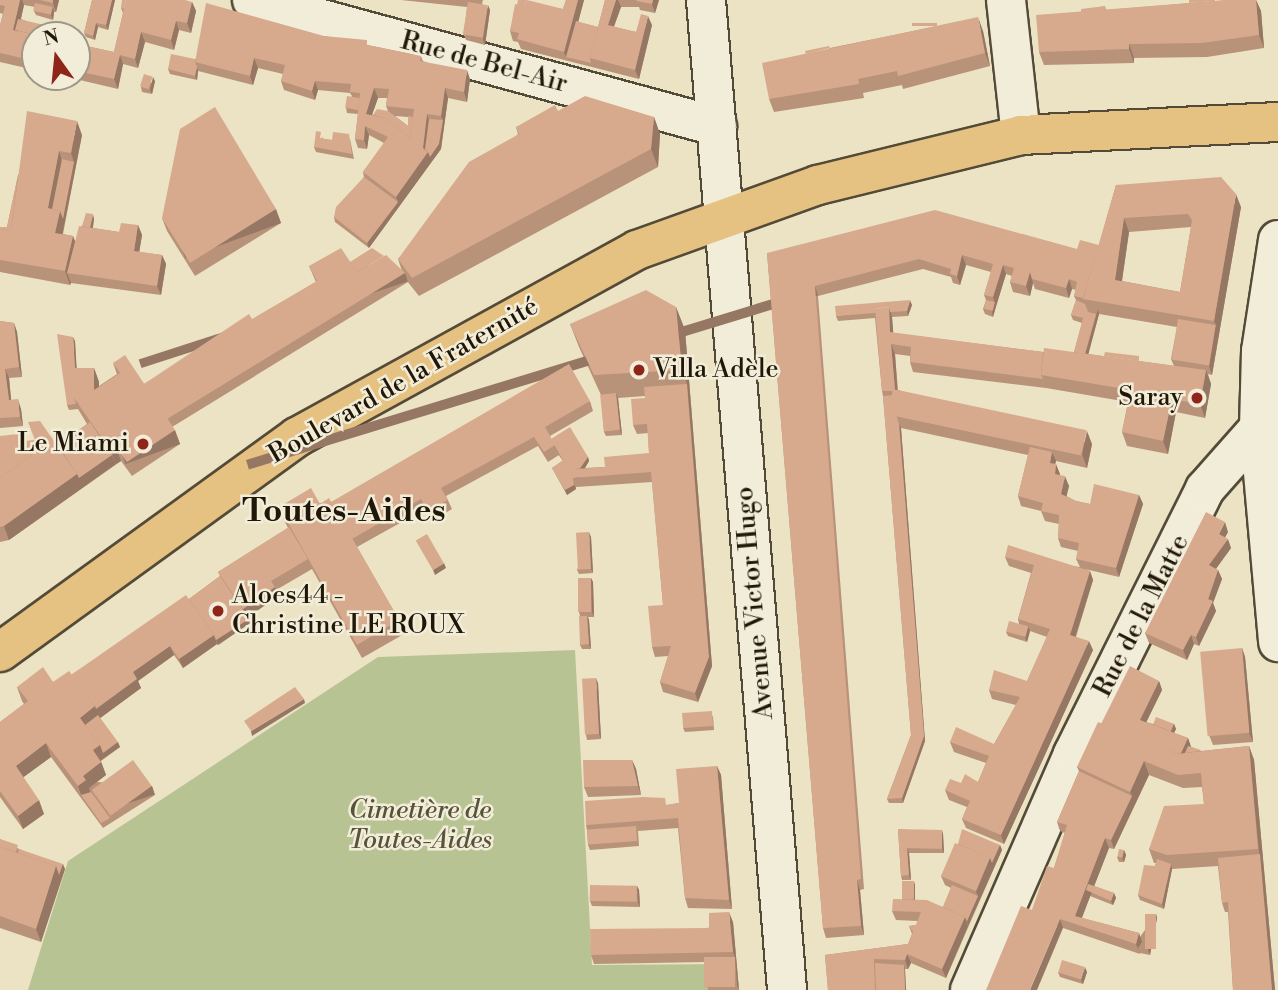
<!DOCTYPE html>
<meta charset="utf-8">
<style>
body{margin:0}
#map{position:relative;width:1278px;height:990px;overflow:hidden;background:#ebe3c4;font-family:"Libre Bodoni",serif}
div>[style]{position:absolute}
.green>*{inset:0;background:#b8c394}
.roads{filter:drop-shadow(2px 0 #544a38) drop-shadow(-2px 0 #544a38) drop-shadow(0 2px #544a38) drop-shadow(0 -2px #544a38)}
.minor>*{height:38px;margin:-19px;padding:0 19px;transform-origin:19px;border-radius:19px;background:#f2edd9}
.major>*{height:38px;margin:-19px;padding:0 19px;transform-origin:19px;border-radius:19px;background:#e6c282}
.wall>*{inset:0;background:#b9927a}
.shaded-wall>*{inset:0;background:#967763;transform-origin:0 0}
.building>*{inset:0;background:#d7aa8e;transform-origin:0 0}
.dots>*{width:19px;height:19px;translate:-50% -50%;box-sizing:border-box;border:4px solid #f2edd9;border-radius:50%}
span{translate:-50% -50%;white-space:nowrap;text-align:center;line-height:1.15;-webkit-text-stroke:5px #f2edd9;paint-order:stroke}
.street-label{font-size:26px;color:#211709}
.poi-label{font-size:26px;color:#211709}
.left{translate:0 -50%;text-align:left}
.right{translate:-100% -50%;text-align:right}
.park-label{font-size:26px;color:#56533a;font-style:italic}
.district-label{font-size:33px;color:#211709;font-weight:700}
.north{position:absolute;left:21px;top:21px;width:70px;height:70px;box-sizing:border-box;background:#f2edd9;border:2px solid #9e9786;border-radius:50%;rotate:345deg;font-size:19px;font-weight:700;line-height:28px;text-align:center;color:#211709}
.north::after{content:'';display:block;margin:auto;width:24px;height:32px;background:#8f2418;clip-path:polygon(50% 0,100% 100%,50% 72%,0 100%)}
</style>
<div id="map">
<div class="green">
<div style="clip-path:polygon(575px 650px,592px 965px,736px 964px,738px 990px,28px 990px,68px 861px,378px 657px)"></div>
</div>
<div class="roads">
<div class="minor">
<div style="left:252px;top:0;width:482px;rotate:15.2deg"></div>
<div style="left:706px;top:0;width:993px;rotate:85.32deg"></div>
<div style="left:1006px;top:0;width:136px;rotate:83.7deg"></div>
<div style="left:1278px;top:240px;width:112px;rotate:98.7deg"></div>
<div style="left:1261px;top:351px;width:77px;rotate:91.5deg"></div>
<div style="left:1259px;top:428px;width:215px;rotate:84.9deg"></div>
<div style="left:970px;top:990px;width:257px;rotate:-66.4deg"></div>
<div style="left:1073px;top:754px;width:296px;rotate:-63.5deg"></div>
<div style="left:1205px;top:489px;width:81px;rotate:-48.5deg"></div>
</div>
<div class="major">
<div style="left:0;top:652px;width:367px;rotate:-35.9deg"></div>
<div style="left:297px;top:437px;width:388px;rotate:-28.8deg"></div>
<div style="left:637px;top:250px;width:192px;rotate:-19.8deg"></div>
<div style="left:818px;top:185px;width:209px;rotate:-13.8deg"></div>
<div style="left:1021px;top:135px;width:257px;rotate:-2.9deg"></div>
</div>
</div>
<div class="wall">
<div style="clip-path:polygon(0 0,59px 0,56px 12px,54px 12px,53px 20px,36px 15px,34px 11px,35px 7px,24px 5px,21px 19px,51px 31px,35px 35px,35px 70px,0 62px,0 25px,3px 14px,0 13px)"></div>
<div style="clip-path:polygon(92px 0,115px 0,108px 30px,98px 27px,95px 40px,86px 37px,84px 33px)"></div>
<div style="clip-path:polygon(401px 0,483px 0,482px 4px,490px 10px,485px 45px,466px 40px,464px 35px,467px 7px)"></div>
<div style="clip-path:polygon(553px 0,584px 0,578px 22px,598px 27px,605px 0,659px 0,655px 13px,640px 10px,639px 7px,621px 7px,614px 27px,636px 32px,652px 25px,639px 79px,521px 49px,518px 42px,513px 41px,510px 31px,517px 5px,563px 9px,566px 0)"></div>
<div style="clip-path:polygon(1228px 0,1256px 0,1261px 11px,1264px 48px,1207px 57px,1134px 58px,1134px 63px,1044px 65px,1039px 52px,1081px 12px,1105px 6px,1106px 10px)"></div>
<div style="clip-path:polygon(192px 2px,196px 11px,191px 33px,179px 30px,174px 50px,145px 42px,138px 68px,123px 64px,118px 89px,67px 77px,77px 77px,77px 44px,114px 52px,123px 13px,121px 8px)"></div>
<div style="clip-path:polygon(938px 26px,983px 31px,990px 66px,903px 89px,902px 85px,863px 93px,864px 98px,774px 112px,769px 99px,830px 48px)"></div>
<div style="clip-path:polygon(evenodd,324px 36px,421px 56px,423px 61px,470px 79px,467px 102px,448px 98px,441px 149px,369px 248px,335px 222px,334px 217px,364px 177px,363px 172px,384px 143px,369px 135px,367px 149px,358px 148px,355px 139px,358px 114px,347px 113px,346px 108px,352px 96px,350px 93px,318px 90px,315px 100px,284px 90px,281px 81px,283px 74px,258px 68px,253px 85px,198px 71px,197px 80px,170px 74px,168px 69px,195px 59px,324px 36px,378px 98px,387px 98px,386px 106px,388px 111px,372px 115px,378px 98px,324px 36px,395px 116px,408px 117px,408px 126px,395px 116px)"></div>
<div style="clip-path:polygon(155px 81px,152px 94px,142px 92px,141px 87px)"></div>
<div style="clip-path:polygon(558px 111px,654px 117px,660px 134px,658px 167px,419px 296px,407px 281px,408px 282px,172px 427px,180px 444px,132px 476px,121px 461px,9px 540px,0 542px,0 436px,21px 445px,58px 445px,87px 424px,78px 409px,69px 410px,67px 405px,75px 341px,76px 368px,94px 368px,99px 382px,99px 386px,117px 374px,113px 363px,144px 384px,316px 282px,309px 266px,350px 262px,402px 271px,398px 259px,518px 134px,516px 127px)"></div>
<div style="clip-path:polygon(82px 135px,63px 234px,73px 236px,75px 242px,82px 226px,94px 219px,93px 228px,119px 232px,138px 225px,142px 235px,139px 252px,162px 255px,166px 264px,161px 295px,71px 283px,70px 285px,0 272px,0 227px,7px 227px,18px 175px)"></div>
<div style="clip-path:polygon(323px 137px,323px 139px,332px 140px,350px 139px,354px 159px,316px 152px,314px 147px)"></div>
<div style="clip-path:polygon(evenodd,1116px 185px,1241px 207px,1212px 375px,1208px 374px,1211px 384px,1205px 418px,1176px 412px,1168px 454px,1127px 446px,1122px 432px,1128px 402px,1046px 388px,913px 372px,910px 362px,910px 356px,895px 354px,898px 390px,1092px 444px,1087px 468px,1056px 461px,1055px 464px,1060px 475px,1069px 486px,1066px 496px,1076px 501px,1090px 504px,1139px 495px,1143px 504px,1119px 577px,1085px 569px,1090px 571px,1093px 580px,1076px 637px,1093px 650px,1004px 844px,966px 828px,962px 819px,967px 807px,949px 800px,945px 790px,961px 783px,978px 782px,986px 763px,954px 752px,950px 742px,994px 744px,1016px 705px,992px 699px,989px 690px,1027px 681px,1047px 637px,1030px 631px,1027px 642px,1008px 636px,1006px 632px,1019px 624px,1018px 619px,1031px 573px,1009px 566px,1005px 557px,1080px 567px,1076px 559px,1078px 551px,1061px 547px,1058px 538px,1059px 524px,1045px 521px,1041px 511px,1021px 506px,1018px 496px,1028px 455px,901px 428px,925px 741px,903px 803px,889px 803px,887px 799px,911px 735px,883px 396px,882px 391px,875px 318px,838px 321px,836px 316px,912px 305px,908px 316px,892px 317px,893px 333px,1043px 352px,1074px 352px,1082px 323px,1073px 320px,1071px 315px,1076px 300px,1074px 296px,1076px 290px,1072px 289px,1069px 298px,1035px 289px,1033px 283px,1030px 296px,1013px 292px,1010px 282px,1012px 276px,1006px 274px,993px 317px,985px 314px,983px 309px,986px 300px,984px 295px,991px 272px,966px 265px,960px 285px,953px 283px,951px 277px,923px 269px,818px 296px,864px 889px,860px 890px,864px 935px,826px 938px,823px 928px,767px 253px,1077px 249px,1099px 245px,1116px 185px,1191px 227px,1180px 292px,1122px 281px,1129px 232px,1191px 227px,1116px 185px,1099px 314px,1177px 327px,1171px 359px,1174px 366px,1088px 354px,1099px 314px)"></div>
<div style="clip-path:polygon(162px 218px,281px 223px,195px 276px,167px 231px)"></div>
<div style="clip-path:polygon(676px 307px,685px 330px,712px 666px,698px 702px,663px 692px,660px 682px,668px 656px,655px 657px,652px 647px,663px 605px,652px 482px,576px 487px,576px 489px,567px 495px,552px 468px,563px 461px,558px 454px,559px 455px,548px 462px,538px 446px,446px 496px,452px 509px,432px 521px,425px 509px,357px 547px,399px 620px,404px 634px,362px 658px,312px 569px,276px 590px,278px 596px,248px 617px,250px 623px,218px 645px,217px 644px,183px 668px,174px 655px,138px 681px,141px 688px,100px 718px,120px 747px,101px 761px,106px 775px,97px 782px,152px 786px,155px 795px,103px 828px,51px 757px,23px 777px,44px 814px,23px 829px,0 797px,0 722px,24px 704px,22px 701px,17px 687px,53px 682px,71px 675px,189px 599px,220px 576px,218px 572px,288px 528px,284px 520px,279px 507px,331px 502px,590px 401px,593px 411px,550px 436px,551px 439px,588px 457px,589px 461px,585px 468px,605px 467px,649px 453px,648px 433px,637px 434px,633px 425px,645px 398px,645px 396px,618px 398px,622px 435px,606px 436px,604px 432px,601px 395px,579px 347px,570px 324px)"></div>
<div style="clip-path:polygon(0 321px,14px 323px,17px 332px,22px 377px,9px 378px,11px 400px,21px 409px,23px 426px,0 428px)"></div>
<div style="clip-path:polygon(1228px 532px,1225px 537px,1231px 548px,1216px 569px,1218px 570px,1222px 579px,1213px 603px,1216px 611px,1199px 646px,1194px 644px,1187px 660px,1149px 643px,1145px 633px)"></div>
<div style="clip-path:polygon(591px 537px,593px 573px,579px 574px,577px 570px)"></div>
<div style="clip-path:polygon(591px 578px,593px 582px,594px 617px,588px 617px,589px 620px,591px 649px,582px 649px,580px 645px,580px 616px,579px 612px)"></div>
<div style="clip-path:polygon(1242px 648px,1245px 657px,1253px 742px,1213px 745px,1209px 735px)"></div>
<div style="clip-path:polygon(1159px 681px,1162px 690px,1146px 722px,1153px 724px,1174px 724px,1176px 729px,1174px 733px,1188px 738px,1191px 747px,1201px 751px,1249px 746px,1254px 760px,1275px 990px,1233px 990px,1228px 912px,1225px 912px,1222px 903px,1218px 866px,1172px 869px,1164px 909px,1140px 900px,1138px 895px,1155px 866px,1156px 863px,1154px 863px,1149px 849px,1204px 804px,1202px 787px,1183px 788px,1149px 775px,1114px 849px,1109px 848px,1094px 886px,1114px 893px,1116px 898px,1113px 905px,1090px 896px,1082px 918px,1139px 933px,1140px 937px,1156px 914px,1157px 918px,1150px 955px,1140px 953px,1140px 954px,1063px 928px,1032px 910px,1054px 868px,1065px 833px,1060px 831px,1057px 822px,1079px 771px,1077px 767px,1101px 724px)"></div>
<div style="clip-path:polygon(598px 683px,601px 739px,587px 740px,586px 735px)"></div>
<div style="clip-path:polygon(713px 716px,714px 730px,685px 732px,683px 728px)"></div>
<div style="clip-path:polygon(632px 760px,636px 769px,641px 795px,588px 797px,584px 787px)"></div>
<div style="clip-path:polygon(717px 766px,721px 775px,732px 909px,688px 908px,685px 898px,678px 828px,638px 831px,639px 846px,590px 850px,588px 845px,587px 830px,586px 825px,667px 805px,679px 803px)"></div>
<div style="clip-path:polygon(898px 829px,943px 834px,944px 853px,909px 853px,911px 880px,902px 880px,901px 876px)"></div>
<div style="clip-path:polygon(0 839px,19px 849px,65px 869px,41px 942px,0 928px)"></div>
<div style="clip-path:polygon(958px 844px,1000px 845px,1002px 850px,946px 978px,911px 963px,908px 969px,905px 969px,906px 990px,828px 990px,825px 955px,908px 944px,912px 934px,909px 926px,916px 925px,918px 921px,896px 920px,892px 911px,915px 885px,915px 900px,943px 907px,951px 888px,945px 885px,941px 876px)"></div>
<div style="clip-path:polygon(1124px 850px,1126px 855px,1124px 862px,1119px 862px,1117px 857px)"></div>
<div style="clip-path:polygon(637px 886px,639px 890px,640px 907px,592px 906px,590px 901px)"></div>
<div style="clip-path:polygon(733px 922px,739px 990px,708px 990px,705px 962px,594px 964px,591px 955px)"></div>
<div style="clip-path:polygon(1058px 972px,1087px 972px,1083px 984px,1060px 977px)"></div>
</div>
<div class="shaded-wall">
<div style="clip-path:polygon(20px 0,22px 0,24px 5px,17px 35px,13px 30px)"></div>
<div style="clip-path:polygon(53px 0,59px 0,56px 12px,53px 3px)"></div>
<div style="clip-path:polygon(112px 0,115px 0,108px 30px,106px 25px)"></div>
<div style="clip-path:polygon(578px 0,584px 0,569px 57px,566px 57px,564px 52px)"></div>
<div style="clip-path:polygon(616px 0,618px 0,621px 7px,611px 34px,608px 25px)"></div>
<div style="clip-path:polygon(653px 0,659px 0,655px 13px,652px 4px)"></div>
<div style="clip-path:polygon(1256px 0,1261px 11px,1264px 48px,1259px 35px)"></div>
<div style="clip-path:polygon(192px 2px,196px 11px,191px 33px,187px 23px)"></div>
<div style="clip-path:polygon(488px 5px,490px 10px,485px 45px,483px 40px)"></div>
<div style="clip-path:polygon(53px 7px,54px 12px,53px 20px,51px 15px)"></div>
<div style="clip-path:polygon(648px 16px,652px 25px,639px 79px,635px 70px)"></div>
<div style="clip-path:polygon(978px 17px,983px 31px,990px 66px,985px 53px)"></div>
<div style="clip-path:polygon(176px 21px,179px 30px,174px 50px,171px 40px)"></div>
<div style="clip-path:polygon(96px 23px,98px 27px,95px 40px,93px 36px)"></div>
<div style="clip-path:polygon(141px 32px,145px 42px,138px 68px,135px 59px)"></div>
<div style="clip-path:polygon(1129px 44px,1134px 58px,1134px 63px,1129px 49px)"></div>
<div style="clip-path:polygon(120px 55px,123px 64px,118px 89px,114px 79px)"></div>
<div style="clip-path:polygon(254px 58px,258px 68px,253px 85px,250px 76px)"></div>
<div style="clip-path:polygon(197px 67px,198px 71px,197px 80px,195px 76px)"></div>
<div style="clip-path:polygon(467px 70px,470px 79px,467px 102px,464px 92px)"></div>
<div style="clip-path:polygon(153px 77px,155px 81px,152px 94px,150px 90px)"></div>
<div style="clip-path:polygon(315px 81px,318px 90px,315px 100px,312px 91px)"></div>
<div style="clip-path:polygon(374px 88px,378px 98px,369px 123px,366px 114px)"></div>
<div style="clip-path:polygon(445px 88px,448px 98px,441px 149px,369px 248px,367px 243px,398px 202px,396px 197px,443px 120px,441px 116px)"></div>
<div style="clip-path:polygon(427px 114px,430px 124px,425px 152px,423px 148px)"></div>
<div style="clip-path:polygon(654px 117px,660px 134px,658px 167px,651px 149px)"></div>
<div style="clip-path:polygon(77px 121px,82px 135px,60px 246px,55px 233px,60px 211px,74px 162px,71px 153px)"></div>
<div style="clip-path:polygon(365px 126px,369px 135px,367px 149px,364px 140px)"></div>
<div style="clip-path:polygon(59px 151px,63px 164px,51px 217px,48px 208px)"></div>
<div style="clip-path:polygon(1236px 194px,1241px 207px,1212px 375px,1209px 366px,1216px 325px,1214px 321px)"></div>
<div style="left:276px;top:209px;width:15px;height:102px;rotate:70deg"></div>
<div style="clip-path:polygon(93px 214px,94px 219px,91px 237px,89px 232px)"></div>
<div style="clip-path:polygon(1124px 218px,1129px 232px,1120px 294px,1115px 280px)"></div>
<div style="clip-path:polygon(138px 225px,142px 235px,138px 260px,134px 251px)"></div>
<div style="clip-path:polygon(73px 236px,78px 249px,67px 273px,71px 283px,70px 285px,65px 271px)"></div>
<div style="clip-path:polygon(162px 255px,166px 264px,161px 295px,157px 286px)"></div>
<div style="clip-path:polygon(962px 255px,966px 265px,960px 285px,957px 276px)"></div>
<div style="clip-path:polygon(1003px 265px,1006px 274px,996px 306px,993px 297px)"></div>
<div style="clip-path:polygon(1030px 272px,1033px 283px,1030px 296px,1026px 286px)"></div>
<div style="left:405px;top:273px;width:9px;height:280px;rotate:72deg"></div>
<div style="clip-path:polygon(1069px 279px,1072px 289px,1069px 298px,1066px 288px)"></div>
<div style="left:815px;top:286px;width:10px;height:595px;rotate:73deg"></div>
<div style="clip-path:polygon(910px 300px,912px 305px,908px 316px,907px 311px)"></div>
<div style="clip-path:polygon(995px 302px,996px 306px,993px 317px,992px 312px)"></div>
<div style="clip-path:polygon(676px 307px,685px 330px,712px 666px,698px 702px,695px 693px,687px 384px,682px 370px)"></div>
<div style="clip-path:polygon(889px 307px,892px 317px,894px 342px,890px 332px)"></div>
<div style="clip-path:polygon(1098px 309px,1099px 314px,1085px 367px,1083px 362px)"></div>
<div style="clip-path:polygon(14px 323px,17px 332px,22px 377px,19px 367px)"></div>
<div style="clip-path:polygon(73px 337px,75px 341px,79px 405px,77px 403px)"></div>
<div style="clip-path:polygon(891px 344px,895px 354px,898px 400px,895px 390px)"></div>
<div style="clip-path:polygon(94px 368px,99px 382px,99px 403px,94px 390px)"></div>
<div style="clip-path:polygon(5px 369px,9px 378px,12px 409px,9px 400px)"></div>
<div style="clip-path:polygon(1206px 370px,1211px 384px,1205px 418px,1200px 404px)"></div>
<div style="clip-path:polygon(616px 393px,618px 398px,622px 435px,620px 430px)"></div>
<div style="clip-path:polygon(18px 399px,21px 409px,23px 426px,20px 417px)"></div>
<div style="clip-path:polygon(1172px 399px,1176px 412px,1168px 454px,1163px 441px)"></div>
<div style="clip-path:polygon(899px 424px,901px 428px,925px 741px,903px 803px,902px 798px,924px 736px)"></div>
<div style="left:175px;top:430px;width:15px;height:58px;rotate:70deg"></div>
<div style="clip-path:polygon(1087px 431px,1092px 444px,1087px 468px,1082px 454px)"></div>
<div style="clip-path:polygon(116px 447px,121px 461px,116px 464px,111px 451px)"></div>
<div style="clip-path:polygon(1052px 452px,1056px 461px,1053px 472px,1050px 463px)"></div>
<div style="clip-path:polygon(112px 455px,116px 464px,9px 540px,4px 526px,77px 474px)"></div>
<div style="clip-path:polygon(588px 457px,589px 461px,579px 478px,574px 478px)"></div>
<div style="clip-path:polygon(1056px 464px,1060px 474px,1058px 483px,1055px 474px)"></div>
<div style="clip-path:polygon(1065px 476px,1069px 486px,1065px 503px,1061px 494px)"></div>
<div style="clip-path:polygon(574px 484px,576px 489px,567px 495px,565px 490px)"></div>
<div style="clip-path:polygon(1139px 495px,1143px 504px,1119px 577px,1116px 568px)"></div>
<div style="clip-path:polygon(1225px 522px,1228px 532px,1222px 543px,1219px 534px)"></div>
<div style="clip-path:polygon(589px 532px,591px 537px,593px 573px,591px 569px)"></div>
<div style="clip-path:polygon(1228px 539px,1231px 548px,1212px 574px,1209px 565px)"></div>
<div style="clip-path:polygon(444px 563px,446px 568px,435px 575px,433px 570px)"></div>
<div style="clip-path:polygon(1218px 570px,1222px 579px,1213px 603px,1216px 611px,1199px 646px,1196px 637px)"></div>
<div style="clip-path:polygon(1090px 571px,1093px 580px,1073px 644px,1070px 635px)"></div>
<div style="clip-path:polygon(591px 578px,593px 582px,594px 617px,592px 612px)"></div>
<div style="clip-path:polygon(275px 587px,278px 596px,247px 618px,243px 609px)"></div>
<div style="clip-path:polygon(587px 616px,589px 620px,591px 649px,589px 644px)"></div>
<div style="clip-path:polygon(249px 619px,250px 623px,218px 645px,216px 640px)"></div>
<div style="clip-path:polygon(1028px 626px,1030px 631px,1027px 642px,1025px 637px)"></div>
<div style="clip-path:polygon(214px 635px,217px 644px,183px 668px,179px 659px)"></div>
<div style="clip-path:polygon(1191px 635px,1194px 644px,1187px 660px,1183px 650px)"></div>
<div style="clip-path:polygon(1089px 641px,1093px 650px,1004px 844px,1001px 835px)"></div>
<div style="clip-path:polygon(170px 646px,174px 655px,138px 681px,141px 688px,99px 719px,83px 727px,80px 718px,133px 672px)"></div>
<div style="clip-path:polygon(1242px 648px,1245px 657px,1253px 742px,1249px 733px)"></div>
<div style="clip-path:polygon(596px 678px,598px 683px,601px 739px,599px 734px)"></div>
<div style="clip-path:polygon(1159px 681px,1162px 690px,1143px 729px,1140px 720px)"></div>
<div style="clip-path:polygon(304px 699px,305px 703px,252px 736px,251px 731px)"></div>
<div style="clip-path:polygon(1174px 724px,1176px 729px,1171px 739px,1169px 735px)"></div>
<div style="clip-path:polygon(1188px 738px,1191px 747px,1179px 758px)"></div>
<div style="clip-path:polygon(118px 742px,120px 747px,97px 763px,93px 750px,100px 745px)"></div>
<div style="clip-path:polygon(46px 743px,51px 757px,21px 779px,16px 766px)"></div>
<div style="clip-path:polygon(1249px 746px,1254px 760px,1275px 990px,1272px 990px)"></div>
<div style="clip-path:polygon(632px 760px,636px 769px,641px 795px,638px 786px)"></div>
<div style="clip-path:polygon(1144px 761px,1149px 775px,1114px 849px,1111px 840px,1132px 796px,1130px 792px)"></div>
<div style="clip-path:polygon(101px 762px,106px 775px,89px 788px,91px 794px,81px 795px,83px 800px,78px 786px,83px 776px)"></div>
<div style="clip-path:polygon(717px 766px,721px 775px,732px 909px,729px 900px)"></div>
<div style="left:152px;top:786px;width:9px;height:51px;rotate:72deg"></div>
<div style="clip-path:polygon(39px 800px,44px 814px,23px 829px,18px 816px)"></div>
<div style="clip-path:polygon(942px 830px,943px 834px,944px 853px,942px 849px)"></div>
<div style="clip-path:polygon(1105px 838px,1109px 848px,1079px 925px,1075px 916px)"></div>
<div style="clip-path:polygon(1000px 845px,1002px 850px,968px 926px,967px 921px,978px 896px,976px 892px,990px 858px)"></div>
<div style="clip-path:polygon(907px 848px,909px 853px,911px 880px,909px 875px)"></div>
<div style="clip-path:polygon(1124px 850px,1126px 855px,1124px 862px,1122px 858px)"></div>
<div style="clip-path:polygon(63px 864px,65px 869px,41px 942px,36px 929px,56px 866px)"></div>
<div style="clip-path:polygon(1171px 864px,1172px 869px,1164px 909px,1162px 904px)"></div>
<div style="clip-path:polygon(857px 880px,860px 890px,864px 935px,861px 926px)"></div>
<div style="clip-path:polygon(914px 881px,915px 885px,915px 909px,913px 904px)"></div>
<div style="clip-path:polygon(637px 886px,639px 890px,640px 907px,638px 902px)"></div>
<div style="clip-path:polygon(1114px 893px,1116px 898px,1113px 905px,1111px 901px)"></div>
<div style="clip-path:polygon(729px 912px,733px 922px,739px 990px,737px 985px,735px 957px,733px 952px)"></div>
<div style="clip-path:polygon(1156px 914px,1157px 918px,1150px 955px,1148px 950px)"></div>
<div style="clip-path:polygon(965px 917px,968px 926px,946px 978px,942px 969px)"></div>
<div style="clip-path:polygon(1060px 919px,1063px 928px,1037px 990px,1030px 990px)"></div>
<div style="clip-path:polygon(1139px 933px,1142px 942px,1138px 948px,1140px 954px,1136px 944px)"></div>
<div style="clip-path:polygon(907px 954px,911px 963px,908px 969px,905px 960px)"></div>
<div style="clip-path:polygon(904px 965px,905px 970px,906px 990px,905px 990px)"></div>
<div style="clip-path:polygon(1085px 967px,1087px 972px,1083px 984px,1081px 980px)"></div>
</div>
<div class="building">
<div style="clip-path:polygon(0 0,20px 0,13px 30px,36px 35px,35px 35px,35px 61px,0 53px,0 25px,5px 6px,0 5px)"></div>
<div style="clip-path:polygon(40px 0,53px 0,53px 3px)"></div>
<div style="clip-path:polygon(92px 0,112px 0,106px 25px,96px 23px,93px 36px,84px 33px)"></div>
<div style="clip-path:polygon(122px 0,126px 0,124px 9px,121px 8px)"></div>
<div style="clip-path:polygon(126px 0,185px 0,192px 2px,187px 23px,176px 21px,171px 40px,141px 32px,135px 59px,120px 55px,114px 79px,77px 71px,77px 44px,114px 52px)"></div>
<div style="clip-path:polygon(518px 0,527px 0,525px 6px,517px 5px)"></div>
<div style="clip-path:polygon(527px 0,563px 9px,566px 0,578px 0,564px 52px,517px 39px,519px 33px,510px 31px,515px 4px,525px 6px)"></div>
<div style="clip-path:polygon(605px 0,616px 0,608px 25px,636px 32px,641px 14px,648px 16px,635px 70px,590px 58px)"></div>
<div style="clip-path:polygon(637px 0,653px 0,652px 4px,636px 1px)"></div>
<div style="clip-path:polygon(1189px 0,1215px 0,1215px 1px,1189px 3px)"></div>
<div style="clip-path:polygon(1228px 0,1256px 0,1259px 35px,1202px 43px,1129px 44px,1129px 49px,1039px 52px,1036px 15px)"></div>
<div style="left:468px;top:2px;width:20px;height:33px;rotate:9deg"></div>
<div style="left:35px;top:3px;width:18px;height:8px;rotate:13deg"></div>
<div style="clip-path:polygon(evenodd,206px 3px,324px 36px,367px 40px,367px 45px,421px 56px,420px 61px,467px 70px,464px 92px,445px 88px,441px 116px,427px 114px,423px 148px,428px 152px,396px 197px,363px 172px,388px 137px,365px 126px,364px 140px,355px 139px,360px 93px,350px 92px,351px 84px,315px 81px,312px 91px,281px 81px,285px 65px,254px 58px,250px 76px,195px 62px,206px 3px,374px 88px,389px 89px,386px 106px,414px 109px,410px 138px,385px 118px,366px 114px,374px 88px)"></div>
<div style="clip-path:polygon(1105px 6px,1105px 10px,1081px 12px,1081px 9px)"></div>
<div style="clip-path:polygon(978px 17px,985px 53px,898px 76px,897px 71px,858px 79px,859px 84px,769px 99px,762px 63px)"></div>
<div style="clip-path:polygon(18px 19px,49px 26px,47px 35px,36px 35px,15px 30px)"></div>
<div style="clip-path:polygon(576px 21px,598px 27px,590px 58px,591px 63px,566px 57px)"></div>
<div style="left:937px;top:23px;width:3px;height:25px;rotate:90deg"></div>
<div style="clip-path:polygon(829px 46px,830px 48px,806px 54px,805px 51px)"></div>
<div style="clip-path:polygon(171px 54px,195px 59px,195px 62px,197px 67px,195px 76px,168px 69px)"></div>
<div style="left:144px;top:74px;width:9px;height:13px;rotate:18deg"></div>
<div style="left:347px;top:96px;width:13px;height:12px;rotate:9deg"></div>
<div style="clip-path:polygon(585px 96px,654px 117px,651px 149px,412px 278px,398px 259px,469px 162px,519px 134px,516px 127px,555px 105px,558px 111px)"></div>
<div style="clip-path:polygon(215px 107px,276px 209px,190px 263px,162px 218px,180px 129px)"></div>
<div style="clip-path:polygon(377px 109px,388px 111px,408px 126px,408px 116px,413px 117px,410px 138px,385px 118px,373px 115px)"></div>
<div style="clip-path:polygon(27px 111px,77px 121px,71px 153px,59px 151px,48px 208px,60px 211px,55px 233px,73px 236px,65px 271px,0 260px,0 229px,11px 231px)"></div>
<div style="clip-path:polygon(429px 119px,443px 120px,439px 144px,430px 157px,428px 152px,425px 149px)"></div>
<div style="clip-path:polygon(316px 131px,321px 132px,320px 138px,332px 140px,333px 132px,349px 134px,352px 154px,314px 147px)"></div>
<div style="clip-path:polygon(62px 159px,74px 162px,63px 219px,60px 211px,52px 209px)"></div>
<div style="clip-path:polygon(18px 175px,11px 231px,0 229px,0 227px,7px 227px)"></div>
<div style="clip-path:polygon(364px 177px,398px 202px,367px 243px,334px 217px,336px 207px)"></div>
<div style="clip-path:polygon(evenodd,1221px 177px,1236px 194px,1214px 321px,1083px 299px,1116px 185px,1221px 177px,1188px 214px,1192px 220px,1180px 292px,1115px 280px,1124px 218px,1188px 214px)"></div>
<div style="clip-path:polygon(935px 210px,1077px 249px,1080px 240px,1099px 245px,1083px 298px,1074px 296px,1077px 282px,1069px 279px,1066px 288px,1032px 279px,1030px 272px,1026px 286px,1010px 282px,1014px 268px,1003px 265px,993px 297px,984px 295px,993px 264px,962px 255px,957px 276px,950px 274px,951px 269px,919px 259px,815px 286px,861px 879px,857px 880px,861px 926px,823px 928px,767px 253px)"></div>
<div style="clip-path:polygon(86px 213px,93px 214px,90px 228px,82px 226px)"></div>
<div style="clip-path:polygon(121px 223px,138px 225px,134px 251px,162px 255px,157px 286px,67px 273px,79px 226px,119px 232px)"></div>
<div style="clip-path:polygon(341px 248px,357px 272px,386px 255px,405px 273px,167px 419px,144px 384px,249px 314px,252px 319px,317px 281px,309px 266px)"></div>
<div style="clip-path:polygon(372px 248px,384px 256px,357px 272px,350px 262px)"></div>
<div style="clip-path:polygon(646px 290px,676px 307px,682px 370px,594px 375px,570px 324px)"></div>
<div style="clip-path:polygon(910px 300px,907px 311px,890px 312px,889px 307px,875px 309px,875px 313px,836px 316px,835px 306px)"></div>
<div style="left:986px;top:300px;width:9px;height:9px;rotate:13deg"></div>
<div style="clip-path:polygon(1076px 300px,1085px 304px,1088px 312px,1096px 314px,1085px 354px,1074px 352px,1083px 318px,1071px 315px)"></div>
<div style="clip-path:polygon(889px 307px,890px 332px,1043px 352px,1041px 375px,1043px 379px,910px 362px,911px 347px,891px 344px,895px 389px,893px 389px,894px 391px,882px 391px,875px 309px)"></div>
<div style="left:1178px;top:319px;width:38px;height:41px;rotate:9deg"></div>
<div style="clip-path:polygon(0 321px,14px 323px,19px 367px,5px 369px,9px 400px,18px 399px,20px 417px,0 418px)"></div>
<div style="clip-path:polygon(57px 334px,73px 337px,75px 368px,74px 398px,76px 404px,67px 405px)"></div>
<div style="clip-path:polygon(1044px 348px,1206px 370px,1200px 404px,1172px 399px,1163px 441px,1122px 432px,1131px 390px,1041px 375px)"></div>
<div style="clip-path:polygon(1105px 352px,1139px 356px,1139px 361px,1104px 356px)"></div>
<div style="clip-path:polygon(125px 355px,175px 430px,127px 462px,116px 447px,111px 451px,74px 398px,74px 368px,94px 368px,94px 390px,120px 373px,113px 363px)"></div>
<div style="clip-path:polygon(569px 364px,590px 401px,545px 427px,555px 445px,544px 452px,534px 437px,441px 488px,448px 500px,428px 511px,421px 499px,352px 539px,331px 502px)"></div>
<div style="clip-path:polygon(687px 384px,709px 657px,695px 693px,660px 682px,671px 646px,652px 647px,648px 606px,663px 605px,651px 472px,572px 478px,572px 473px,575px 469px,605px 467px,604px 457px,649px 453px,647px 424px,633px 425px,631px 399px,645px 398px,644px 387px)"></div>
<div style="left:893px;top:389px;width:198px;height:26px;rotate:12deg"></div>
<div style="left:616px;top:393px;width:37px;height:16px;rotate:84deg"></div>
<div style="clip-path:polygon(894px 395px,896px 415px,899px 424px,924px 736px,902px 798px,887px 799px,911px 735px,883px 396px)"></div>
<div style="clip-path:polygon(40px 421px,77px 474px,4px 526px,0 527px,0 478px,31px 456px,24px 441px,35px 440px,28px 422px)"></div>
<div style="clip-path:polygon(90px 422px,112px 455px,79px 478px,77px 474px,58px 445px)"></div>
<div style="clip-path:polygon(570px 427px,588px 457px,580px 468px,575px 469px,572px 473px,574px 485px,565px 490px,552px 468px,563px 460px,551px 439px)"></div>
<div style="clip-path:polygon(18px 434px,19px 446px,26px 445px,31px 456px,0 478px,0 436px)"></div>
<div style="clip-path:polygon(1030px 447px,1052px 452px,1050px 463px,1056px 464px,1055px 474px,1065px 476px,1061px 494px,1076px 501px,1090px 504px,1094px 484px,1139px 495px,1116px 568px,1076px 559px,1079px 543px,1058px 538px,1059px 515px,1041px 511px,1043px 503px,1018px 496px)"></div>
<div style="clip-path:polygon(311px 488px,320px 504px,329px 498px,399px 620px,357px 645px,279px 507px)"></div>
<div style="clip-path:polygon(1206px 512px,1225px 522px,1219px 534px,1228px 539px,1209px 565px,1218px 570px,1208px 599px,1213px 601px,1196px 637px,1191px 635px,1183px 650px,1145px 633px)"></div>
<div style="clip-path:polygon(289px 527px,308px 559px,271px 581px,275px 587px,243px 609px,218px 572px)"></div>
<div style="left:589px;top:532px;width:37px;height:13px;rotate:87deg"></div>
<div style="left:427px;top:534px;width:34px;height:13px;rotate:60deg"></div>
<div style="clip-path:polygon(1008px 545px,1090px 571px,1070px 635px,1089px 641px,1001px 835px,962px 819px,970px 801px,945px 790px,950px 779px,961px 783px,965px 774px,978px 782px,989px 756px,950px 742px,956px 727px,994px 744px,1020px 697px,989px 690px,994px 670px,1027px 681px,1050px 629px,1018px 619px,1034px 565px,1005px 557px)"></div>
<div style="clip-path:polygon(220px 576px,249px 619px,216px 640px,214px 635px,189px 599px)"></div>
<div style="left:578px;top:578px;width:13px;height:34px"></div>
<div style="clip-path:polygon(186px 595px,214px 635px,179px 659px,170px 646px,133px 672px,137px 679px,96px 709px,95px 706px,71px 675px)"></div>
<div style="clip-path:polygon(579px 616px,587px 616px,589px 644px,580px 645px)"></div>
<div style="left:1009px;top:621px;width:20px;height:11px;rotate:15deg"></div>
<div style="left:1242px;top:648px;width:85px;height:42px;rotate:85deg"></div>
<div style="clip-path:polygon(1130px 666px,1159px 681px,1140px 720px,1188px 738px,1181px 753px,1177px 754px,1101px 724px)"></div>
<div style="clip-path:polygon(43px 667px,53px 682px,69px 671px,95px 706px,80px 718px,100px 745px,93px 750px,101px 762px,83px 776px,86px 780px,78px 786px,46px 743px,16px 766px,39px 800px,18px 816px,0 791px,0 722px,28px 701px,17px 687px)"></div>
<div style="left:596px;top:678px;width:56px;height:14px;rotate:87deg"></div>
<div style="clip-path:polygon(295px 687px,304px 699px,251px 731px,244px 721px)"></div>
<div style="left:712px;top:711px;width:15px;height:30px;rotate:86deg"></div>
<div style="clip-path:polygon(98px 715px,118px 742px,103px 753px,100px 745px,85px 725px)"></div>
<div style="left:1156px;top:717px;width:19px;height:8px;rotate:21deg"></div>
<div style="clip-path:polygon(1098px 722px,1177px 754px,1249px 746px,1258px 849px,1167px 855px,1149px 849px,1164px 806px,1204px 804px,1201px 773px,1178px 775px,1144px 761px,1130px 792px,1077px 767px)"></div>
<div style="clip-path:polygon(1188px 746px,1201px 750px,1200px 751px,1185px 753px)"></div>
<div style="left:133px;top:760px;width:32px;height:51px;rotate:54deg"></div>
<div style="clip-path:polygon(583px 760px,632px 760px,638px 786px,584px 787px)"></div>
<div style="clip-path:polygon(717px 766px,729px 900px,685px 898px,678px 818px,586px 825px,585px 801px,643px 797px,665px 798px,666px 805px,679px 803px,676px 769px)"></div>
<div style="clip-path:polygon(1079px 771px,1132px 796px,1111px 840px,1105px 838px,1075px 916px,1139px 933px,1136px 944px,1060px 919px,1030px 989px,1031px 990px,986px 990px,1021px 906px,1032px 910px,1047px 866px,1054px 868px,1067px 825px,1057px 822px)"></div>
<div style="clip-path:polygon(91px 792px,110px 818px,101px 823px,81px 795px)"></div>
<div style="left:636px;top:826px;width:15px;height:49px;rotate:86deg"></div>
<div style="clip-path:polygon(898px 829px,942px 830px,942px 849px,907px 848px,909px 875px,901px 876px)"></div>
<div style="clip-path:polygon(962px 829px,1000px 845px,992px 863px,990px 858px,958px 844px)"></div>
<div style="clip-path:polygon(0 839px,18px 845px,16px 852px,0 847px)"></div>
<div style="left:955px;top:843px;width:38px;height:36px;rotate:23deg"></div>
<div style="clip-path:polygon(0 847px,56px 866px,36px 929px,0 916px)"></div>
<div style="clip-path:polygon(19px 849px,63px 864px,59px 875px,56px 866px,18px 853px)"></div>
<div style="left:1119px;top:849px;width:5px;height:8px;rotate:11deg"></div>
<div style="clip-path:polygon(1260px 854px,1272px 990px,1233px 990px,1228px 902px,1222px 903px,1218px 858px)"></div>
<div style="clip-path:polygon(1157px 859px,1171px 864px,1162px 904px,1138px 895px,1144px 865px,1155px 866px)"></div>
<div style="left:902px;top:881px;width:12px;height:18px"></div>
<div style="clip-path:polygon(1088px 884px,1114px 893px,1111px 901px,1086px 890px)"></div>
<div style="left:590px;top:885px;width:47px;height:16px;rotate:1deg"></div>
<div style="clip-path:polygon(952px 885px,978px 896px,967px 921px,965px 917px,943px 907px)"></div>
<div style="clip-path:polygon(893px 899px,927px 900px,965px 917px,942px 969px,907px 954px,905px 960px,874px 959px,875px 990px,828px 990px,825px 955px,908px 944px,913px 932px,909px 926px,916px 925px,921px 912px,892px 911px)"></div>
<div style="clip-path:polygon(729px 912px,733px 952px,591px 955px,590px 929px,709px 928px,709px 913px)"></div>
<div style="left:1145px;top:914px;width:11px;height:35px"></div>
<div style="left:704px;top:957px;width:31px;height:30px"></div>
<div style="left:1062px;top:960px;width:24px;height:13px;rotate:17deg"></div>
<div style="clip-path:polygon(875px 963px,904px 965px,905px 990px,876px 990px)"></div>
</div>
<div class="dots">
<div style="left:639px;top:370px;background:#8f2418"></div>
<div style="left:1197px;top:398px;background:#8f2418"></div>
<div style="left:143px;top:444px;background:#8f2418"></div>
<div style="left:218px;top:611px;background:#8f2418"></div>
</div>
<div class="street-label">
<span style="left:484px;top:63px;rotate:15deg">Rue de Bel-Air</span>
<span style="left:404px;top:381px;rotate:-30deg">Boulevard de la Fraternité</span>
<span style="left:755px;top:603px;rotate:-95deg">Avenue Victor Hugo</span>
<span style="left:1142px;top:616px;rotate:-63deg">Rue de la Matte</span>
</div>
<div class="poi-label">
<span class="left" style="left:653px;top:370px">Villa Adèle</span>
<span class="right" style="left:1183px;top:398px">Saray</span>
<span class="right" style="left:129px;top:444px">Le Miami</span>
<span class="left" style="left:232px;top:611px">Aloes44 -<br>Christine LE ROUX</span>
</div>
<div class="park-label">
<span style="left:420px;top:826px">Cimetière de<br>Toutes-Aides</span>
</div>
<div class="district-label">
<span style="left:344px;top:512px">Toutes-Aides</span>
</div>
<div class="north">N</div>
</div>
